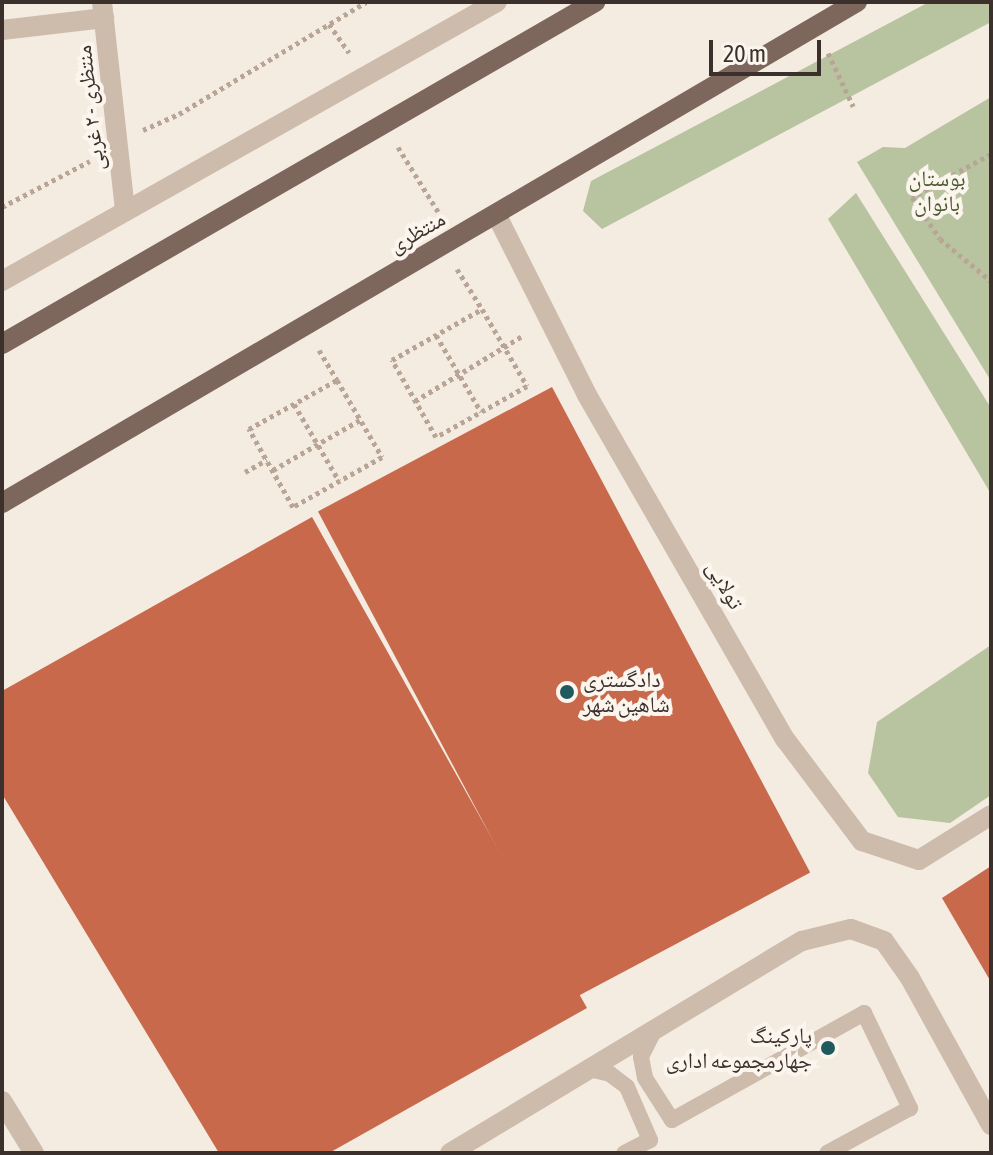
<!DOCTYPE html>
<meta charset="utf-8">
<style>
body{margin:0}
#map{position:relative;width:993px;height:1155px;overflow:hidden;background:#f4ebe1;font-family:"Asap Condensed","Noto Naskh Arabic",sans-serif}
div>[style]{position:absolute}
.green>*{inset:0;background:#b8c4a0}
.building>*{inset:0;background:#c8694b;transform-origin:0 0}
.path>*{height:5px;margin-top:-2.5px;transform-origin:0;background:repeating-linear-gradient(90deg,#b9a596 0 4px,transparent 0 8px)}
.service>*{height:16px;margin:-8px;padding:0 8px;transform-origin:8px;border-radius:8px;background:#cdbbac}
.minor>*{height:20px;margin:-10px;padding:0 10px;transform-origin:10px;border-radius:10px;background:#cdbbac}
.tertiary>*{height:20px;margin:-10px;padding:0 10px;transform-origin:10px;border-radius:10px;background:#cdbbac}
.primary>*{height:20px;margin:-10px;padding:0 10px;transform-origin:10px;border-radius:10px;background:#7d675c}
.dots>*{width:22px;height:22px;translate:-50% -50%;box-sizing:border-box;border:4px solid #fbf5ee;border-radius:50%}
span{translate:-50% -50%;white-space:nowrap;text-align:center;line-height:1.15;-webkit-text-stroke:8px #fbf5ee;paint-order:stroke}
.street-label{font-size:22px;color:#3b302b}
.park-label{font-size:22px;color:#4a5a2e}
.poi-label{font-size:22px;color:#3b302b}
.left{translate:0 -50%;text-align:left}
.right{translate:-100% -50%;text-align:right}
.frame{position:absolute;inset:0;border:4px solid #3b302b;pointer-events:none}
.scale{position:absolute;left:709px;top:40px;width:112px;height:36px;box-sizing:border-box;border:4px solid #3b302b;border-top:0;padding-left:10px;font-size:24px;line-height:28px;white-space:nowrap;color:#3b302b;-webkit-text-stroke:6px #fbf5ee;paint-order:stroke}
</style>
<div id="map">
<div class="green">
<div style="clip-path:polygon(929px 2px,991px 2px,991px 22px,602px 229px,583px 211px,591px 181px)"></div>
<div style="clip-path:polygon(991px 97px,991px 381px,857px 162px,883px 147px,905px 148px)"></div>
<div style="clip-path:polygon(856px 193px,991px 408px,991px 494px,828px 219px)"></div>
<div style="clip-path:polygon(991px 645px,991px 795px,950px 823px,898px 817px,868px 773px,877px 722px)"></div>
</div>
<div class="building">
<div style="left:552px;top:387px;width:550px;height:265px;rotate:62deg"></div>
<div style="clip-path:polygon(312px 517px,587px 1008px,329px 1153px,219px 1153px,2px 794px,2px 691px)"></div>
<div style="clip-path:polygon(991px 866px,991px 982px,942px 898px)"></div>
</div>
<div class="path">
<div style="left:329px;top:24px;width:35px;rotate:55deg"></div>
<div style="left:828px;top:53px;width:59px;rotate:64.7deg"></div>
<div style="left:143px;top:130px;width:39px;rotate:-24deg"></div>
<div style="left:179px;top:114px;width:218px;rotate:-30.9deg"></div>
<div style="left:398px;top:147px;width:78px;rotate:58.2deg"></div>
<div style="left:991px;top:154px;width:90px;rotate:151.4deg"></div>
<div style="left:912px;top:197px;width:50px;rotate:56.3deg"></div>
<div style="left:940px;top:239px;width:66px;rotate:39.5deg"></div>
<div style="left:2px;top:207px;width:99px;rotate:-27.6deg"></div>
<div style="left:457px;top:269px;width:47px;rotate:58deg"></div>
<div style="left:482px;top:309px;width:89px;rotate:59.7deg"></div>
<div style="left:527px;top:386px;width:104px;rotate:150.7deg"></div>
<div style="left:436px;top:437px;width:89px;rotate:-119.7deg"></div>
<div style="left:392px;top:360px;width:103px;rotate:-29.5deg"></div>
<div style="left:436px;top:335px;width:89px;rotate:59.7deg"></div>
<div style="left:319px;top:350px;width:35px;rotate:59deg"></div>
<div style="left:337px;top:380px;width:89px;rotate:59.7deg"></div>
<div style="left:382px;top:457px;width:102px;rotate:150.7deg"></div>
<div style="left:293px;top:507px;width:90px;rotate:-119.4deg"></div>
<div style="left:249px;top:429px;width:101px;rotate:-29.1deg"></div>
<div style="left:415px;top:401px;width:127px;rotate:-31.2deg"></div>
<div style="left:294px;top:404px;width:89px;rotate:59.7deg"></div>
<div style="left:273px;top:470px;width:100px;rotate:-29.9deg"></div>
<div style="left:245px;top:472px;width:25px;rotate:-29deg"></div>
</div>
<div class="service">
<div style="left:655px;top:1029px;width:31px;rotate:117deg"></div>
<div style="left:641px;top:1057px;width:21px;rotate:79deg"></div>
<div style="left:645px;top:1078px;width:50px;rotate:57.3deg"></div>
<div style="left:672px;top:1120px;width:220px;rotate:-29.1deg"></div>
<div style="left:864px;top:1013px;width:106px;rotate:64.2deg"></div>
<div style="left:910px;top:1108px;width:94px;rotate:151.5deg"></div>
<div style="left:589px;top:1069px;width:22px;rotate:13deg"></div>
<div style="left:610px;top:1074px;width:21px;rotate:37deg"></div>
<div style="left:627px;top:1087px;width:58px;rotate:66.5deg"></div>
<div style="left:650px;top:1140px;width:29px;rotate:153deg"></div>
</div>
<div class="minor">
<div style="left:102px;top:2px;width:208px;rotate:83.7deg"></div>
<div style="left:2px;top:30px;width:103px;rotate:-6.7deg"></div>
<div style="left:496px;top:214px;width:203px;rotate:63.3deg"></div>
<div style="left:587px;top:395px;width:397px;rotate:60.1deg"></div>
<div style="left:785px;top:739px;width:128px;rotate:53deg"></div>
<div style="left:862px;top:841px;width:60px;rotate:18.4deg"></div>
<div style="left:919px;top:860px;width:85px;rotate:-32deg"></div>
</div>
<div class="tertiary">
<div style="left:2px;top:281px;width:568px;rotate:-29.41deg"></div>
<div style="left:2px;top:1101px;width:61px;rotate:58.4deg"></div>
<div style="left:450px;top:1153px;width:411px;rotate:-31.1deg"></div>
<div style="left:802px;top:941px;width:50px;rotate:-13.8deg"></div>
<div style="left:851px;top:929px;width:35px;rotate:20deg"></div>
<div style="left:884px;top:941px;width:45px;rotate:54.9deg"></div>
<div style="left:910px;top:978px;width:168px;rotate:61.1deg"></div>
</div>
<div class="primary">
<div style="left:2px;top:344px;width:685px;rotate:-29.97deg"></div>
<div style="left:2px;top:503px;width:991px;rotate:-30.37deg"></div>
</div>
<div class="dots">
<div style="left:567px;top:692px;background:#1f5a5e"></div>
<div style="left:828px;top:1048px;background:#1f5a5e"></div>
</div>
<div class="street-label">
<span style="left:90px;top:108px;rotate:-96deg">منتظری - ۲ غربی</span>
<span style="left:417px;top:232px;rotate:-30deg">منتظری</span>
<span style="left:725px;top:585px;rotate:60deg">تولایی</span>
</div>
<div class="park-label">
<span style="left:937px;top:191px">بوستان<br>بانوان</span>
</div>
<div class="poi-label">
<span class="left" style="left:583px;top:692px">دادگستری<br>شاهین شهر</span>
<span class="right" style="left:812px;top:1048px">پارکینگ<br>جهارمجموعه اداری</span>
</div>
<div class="frame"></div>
<div class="scale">20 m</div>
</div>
